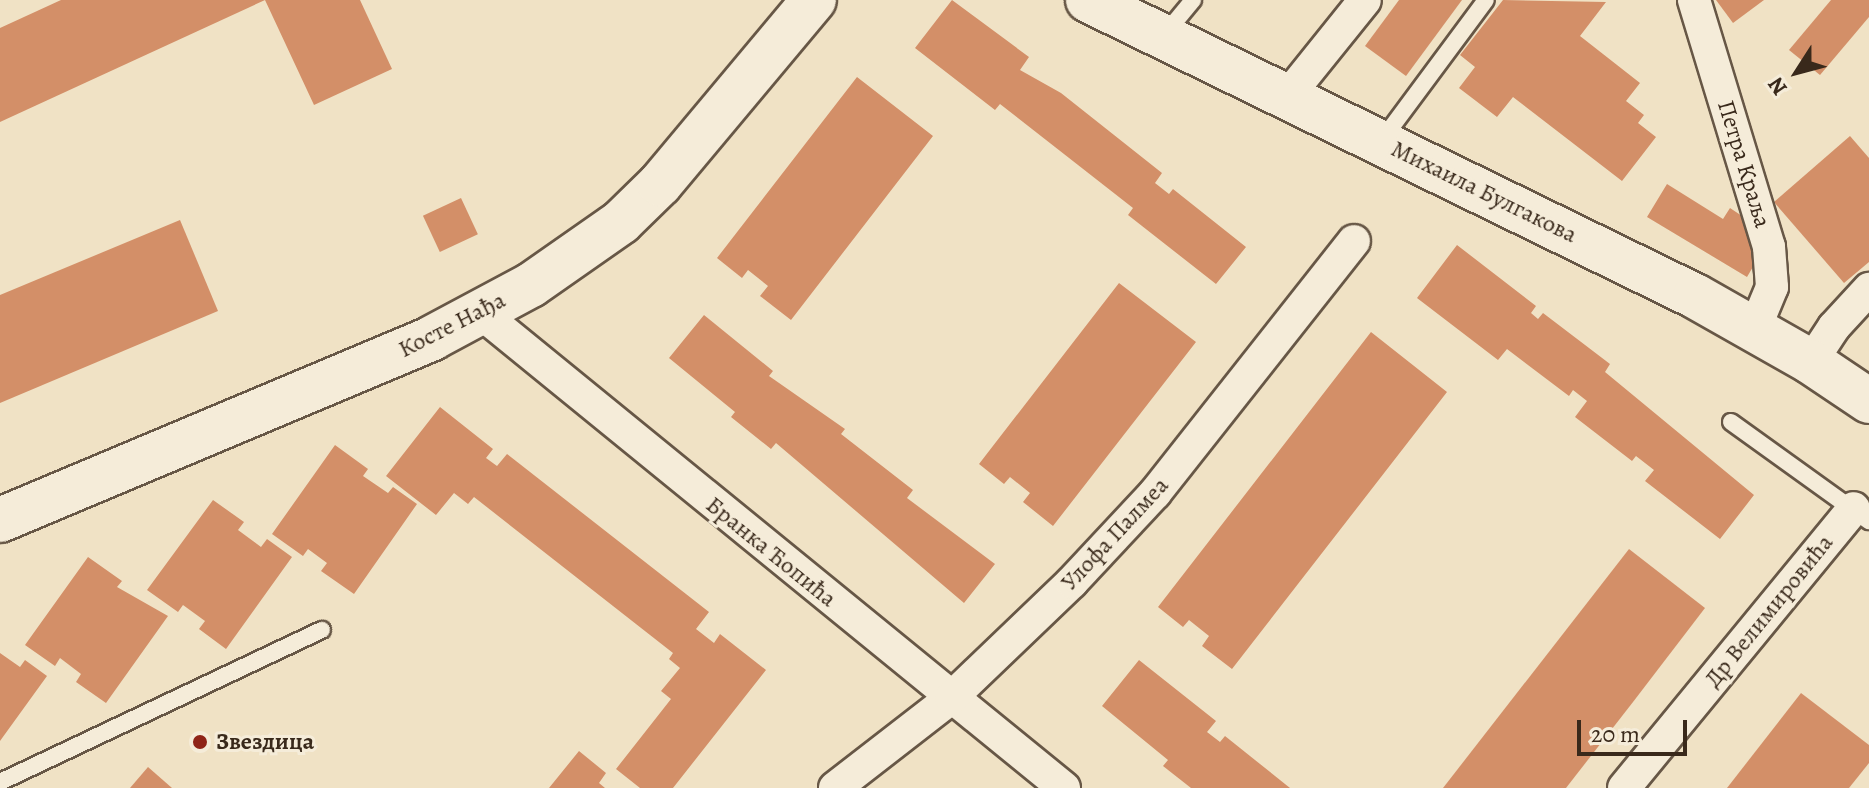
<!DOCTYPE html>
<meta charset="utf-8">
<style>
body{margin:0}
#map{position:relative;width:1869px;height:788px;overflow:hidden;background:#f0e2c5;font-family:Alegreya,serif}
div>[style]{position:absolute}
.building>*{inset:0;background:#d38f68;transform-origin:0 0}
.roads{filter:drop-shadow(2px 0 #675746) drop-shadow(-2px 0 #675746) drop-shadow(0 2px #675746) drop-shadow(0 -2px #675746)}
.lane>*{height:16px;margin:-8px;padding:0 8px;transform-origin:8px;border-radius:8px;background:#f5ecd9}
.street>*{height:32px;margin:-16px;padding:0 16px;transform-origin:16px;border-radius:16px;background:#f5ecd9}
.secondary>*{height:44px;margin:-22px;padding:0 22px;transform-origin:22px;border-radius:22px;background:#f5ecd9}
.dots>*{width:22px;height:22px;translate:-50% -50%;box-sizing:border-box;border:4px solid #f5ecd9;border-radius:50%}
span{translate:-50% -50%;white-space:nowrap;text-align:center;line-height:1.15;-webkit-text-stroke:6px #f5ecd9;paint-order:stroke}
.street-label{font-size:24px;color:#39291b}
.poi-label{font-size:24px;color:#39291b;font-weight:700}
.left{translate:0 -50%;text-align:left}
.north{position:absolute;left:1757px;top:32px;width:80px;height:80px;-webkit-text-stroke:6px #f5ecd9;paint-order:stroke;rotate:234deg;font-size:22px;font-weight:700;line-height:32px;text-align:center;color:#39291b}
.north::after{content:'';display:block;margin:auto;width:28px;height:36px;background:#39291b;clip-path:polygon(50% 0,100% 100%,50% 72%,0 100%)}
.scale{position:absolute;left:1577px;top:720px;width:110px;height:36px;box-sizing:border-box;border:4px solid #39291b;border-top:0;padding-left:10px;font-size:24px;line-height:28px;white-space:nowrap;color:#39291b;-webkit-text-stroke:6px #f5ecd9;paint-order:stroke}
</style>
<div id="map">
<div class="building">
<div style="clip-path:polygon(61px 0,265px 0,0 122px,0 28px)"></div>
<div style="clip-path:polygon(265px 0,360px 0,392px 69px,314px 105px)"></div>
<div style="clip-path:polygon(952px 0,1029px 57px,1020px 70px,1061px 93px,1162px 173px,1155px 183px,1169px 194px,1173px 189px,1246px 247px,1216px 284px,1128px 215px,1133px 208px,1000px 104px,995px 110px,915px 48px)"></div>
<div style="clip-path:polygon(1399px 0,1462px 0,1406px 76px,1365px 46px)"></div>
<div style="clip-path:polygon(1503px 0,1606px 2px,1580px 36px,1640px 83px,1626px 101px,1644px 115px,1638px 123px,1656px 137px,1622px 181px,1513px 97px,1497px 117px,1459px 88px,1475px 67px,1460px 55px)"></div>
<div style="clip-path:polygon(1716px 0,1764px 0,1733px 23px)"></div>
<div style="clip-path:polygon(1831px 0,1869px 0,1869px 17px,1820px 75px,1789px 50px)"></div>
<div style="clip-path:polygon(857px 77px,933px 136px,791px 320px,760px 296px,768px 286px,748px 270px,742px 278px,717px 258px)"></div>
<div style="clip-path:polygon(1850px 136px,1869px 158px,1869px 262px,1844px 283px,1774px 202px)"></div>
<div style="clip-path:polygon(1667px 184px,1723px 219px,1730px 208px,1751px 222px,1760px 255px,1747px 277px,1647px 217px)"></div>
<div style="left:461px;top:198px;width:40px;height:42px;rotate:65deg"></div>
<div style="clip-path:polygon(180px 220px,218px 311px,0 403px,0 295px)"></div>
<div style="clip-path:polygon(1457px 245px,1536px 306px,1531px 313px,1538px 319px,1543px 313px,1610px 364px,1605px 372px,1754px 495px,1720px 539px,1645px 481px,1654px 470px,1636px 456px,1632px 461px,1575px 417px,1587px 401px,1573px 390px,1569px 396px,1507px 349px,1498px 360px,1417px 298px)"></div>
<div style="clip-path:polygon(1119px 283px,1196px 342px,1053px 526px,1023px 502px,1030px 493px,1010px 477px,1004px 484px,979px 464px)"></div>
<div style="clip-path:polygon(704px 315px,773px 371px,769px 376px,845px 429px,841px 434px,913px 490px,907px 498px,995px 564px,964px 603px,776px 443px,771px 449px,731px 417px,735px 412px,669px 358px)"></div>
<div style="clip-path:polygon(1371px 332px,1447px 392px,1232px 669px,1202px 646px,1209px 636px,1189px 620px,1183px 627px,1158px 607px)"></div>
<div style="clip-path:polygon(440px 407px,493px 449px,486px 458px,497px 466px,507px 454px,709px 612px,696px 629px,714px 643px,720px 634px,766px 670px,673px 788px,640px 788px,616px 769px,671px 699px,661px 691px,680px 668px,669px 659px,673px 653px,474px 497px,468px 504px,454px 493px,436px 515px,386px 476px)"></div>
<div style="clip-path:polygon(335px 445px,368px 469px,363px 476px,388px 493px,393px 487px,417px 504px,354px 594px,321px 571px,327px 563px,308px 549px,303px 556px,272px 534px)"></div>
<div style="clip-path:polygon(213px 500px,244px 522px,238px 530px,261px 547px,267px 539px,292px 557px,226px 649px,199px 629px,205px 621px,183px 605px,178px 612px,147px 590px)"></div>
<div style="clip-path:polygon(1629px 549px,1705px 608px,1633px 702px,1566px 788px,1443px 788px)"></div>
<div style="clip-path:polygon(88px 557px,122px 581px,117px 587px,168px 616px,106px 703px,76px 682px,81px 674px,60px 658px,55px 666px,25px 645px)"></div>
<div style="clip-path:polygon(0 653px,20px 667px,25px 660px,47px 676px,0 741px)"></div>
<div style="clip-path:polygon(1139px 660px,1216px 721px,1207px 732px,1220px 742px,1225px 736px,1290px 788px,1191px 788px,1163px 766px,1168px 760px,1102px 706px)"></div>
<div style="clip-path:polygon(1801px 693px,1869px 745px,1869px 763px,1849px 788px,1727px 788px)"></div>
<div style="clip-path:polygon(579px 751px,606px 773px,599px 783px,605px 788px,549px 788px)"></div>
<div style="clip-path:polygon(148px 767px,172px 788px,130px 788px)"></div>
</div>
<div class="roads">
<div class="lane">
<div style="left:1165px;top:34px;width:44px;rotate:-50.5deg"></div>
<div style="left:1382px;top:140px;width:174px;rotate:-53.4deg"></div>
<div style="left:1731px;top:422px;width:170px;rotate:35.7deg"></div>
<div style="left:0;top:782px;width:356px;rotate:-25.3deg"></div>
</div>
<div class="street">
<div style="left:1694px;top:0;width:258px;rotate:73.1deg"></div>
<div style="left:1769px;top:247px;width:40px;rotate:85.7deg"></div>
<div style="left:1772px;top:287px;width:44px;rotate:112.5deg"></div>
<div style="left:1287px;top:97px;width:124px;rotate:-51.2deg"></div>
<div style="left:481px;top:313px;width:752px;rotate:39.17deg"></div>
<div style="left:1811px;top:362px;width:42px;rotate:-56.7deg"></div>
<div style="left:1834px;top:327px;width:52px;rotate:-47.4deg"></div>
<div style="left:835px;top:788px;width:147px;rotate:-37.8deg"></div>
<div style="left:951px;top:698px;width:168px;rotate:-43.8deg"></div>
<div style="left:1072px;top:582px;width:122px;rotate:-47deg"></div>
<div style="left:1155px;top:493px;width:321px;rotate:-51.7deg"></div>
<div style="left:1624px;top:788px;width:362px;rotate:-50.6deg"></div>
</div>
<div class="secondary">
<div style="left:1088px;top:0;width:675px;rotate:26deg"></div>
<div style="left:1695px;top:296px;width:133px;rotate:29.6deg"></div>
<div style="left:1811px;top:362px;width:70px;rotate:33.9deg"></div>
<div style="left:0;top:520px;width:469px;rotate:-22.8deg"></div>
<div style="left:432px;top:338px;width:112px;rotate:-28.2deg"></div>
<div style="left:531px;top:285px;width:110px;rotate:-35deg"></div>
<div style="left:621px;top:222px;width:54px;rotate:-44.3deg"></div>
<div style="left:660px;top:184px;width:240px;rotate:-50.1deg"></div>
</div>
</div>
<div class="dots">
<div style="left:200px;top:742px;background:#8f2418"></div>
</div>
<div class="street-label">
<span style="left:1744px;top:164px;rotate:73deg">Петра Краља</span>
<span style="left:1484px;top:192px;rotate:26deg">Михаила Булгакова</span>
<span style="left:452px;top:325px;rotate:-27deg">Косте Нађа</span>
<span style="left:1115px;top:534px;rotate:-47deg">Улофа Палмеа</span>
<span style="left:771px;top:552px;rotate:39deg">Бранка Ћопића</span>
<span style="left:1769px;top:611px;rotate:-51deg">Др Велимировића</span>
</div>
<div class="poi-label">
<span class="left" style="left:216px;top:742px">Звездица</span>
</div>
<div class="north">N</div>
<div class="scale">20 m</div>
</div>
